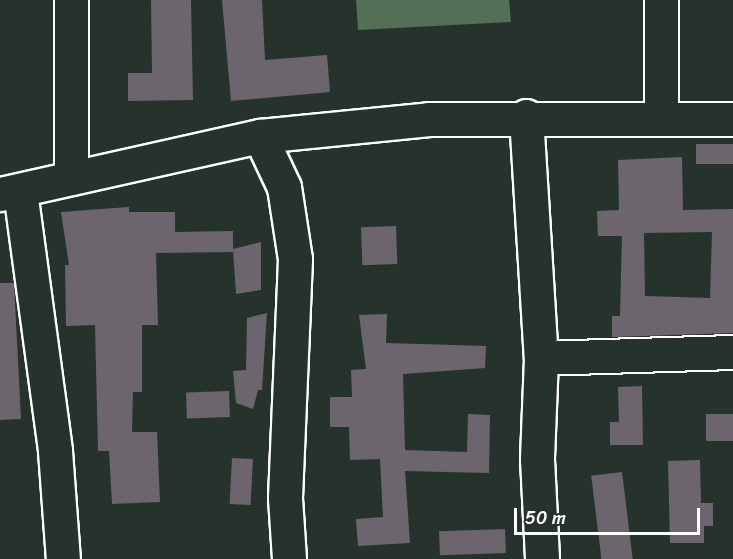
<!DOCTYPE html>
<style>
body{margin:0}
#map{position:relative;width:733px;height:559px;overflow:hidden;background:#26332d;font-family:Sriracha,sans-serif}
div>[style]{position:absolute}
.green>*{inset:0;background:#536f56}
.building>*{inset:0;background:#6d656d;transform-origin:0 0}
.roads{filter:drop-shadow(2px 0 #fff) drop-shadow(-2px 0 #fff) drop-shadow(0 2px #fff) drop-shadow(0 -2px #fff)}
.minor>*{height:33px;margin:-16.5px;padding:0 16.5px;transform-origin:16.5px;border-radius:16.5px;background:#26332d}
span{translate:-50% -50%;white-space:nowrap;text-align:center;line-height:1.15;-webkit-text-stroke:5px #26332d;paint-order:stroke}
.scale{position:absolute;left:514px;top:508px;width:186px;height:27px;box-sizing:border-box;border:3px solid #fff;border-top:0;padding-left:8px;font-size:18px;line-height:21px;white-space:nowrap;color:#fff;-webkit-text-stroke:4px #26332d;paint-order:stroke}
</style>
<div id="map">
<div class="green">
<div style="clip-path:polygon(356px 0,509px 0,511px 22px,358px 30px)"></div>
</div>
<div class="building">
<div style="clip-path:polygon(151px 0,191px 0,193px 100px,128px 101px,128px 73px,152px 73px)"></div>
<div style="clip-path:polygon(222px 0,262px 0,265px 60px,327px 55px,330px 92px,231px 101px)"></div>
<div style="left:733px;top:144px;width:20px;height:37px;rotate:90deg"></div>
<div style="clip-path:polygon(evenodd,682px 157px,683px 210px,733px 209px,733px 333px,612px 337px,612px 316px,620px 316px,622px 236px,598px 236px,597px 211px,619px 210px,618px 160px,682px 157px,712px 232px,710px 298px,645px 296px,644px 233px,712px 232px)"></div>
<div style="clip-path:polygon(129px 207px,129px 212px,175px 212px,175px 232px,233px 231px,233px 252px,156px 253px,158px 325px,142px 325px,142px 392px,133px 392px,132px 432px,157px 432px,160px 502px,112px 504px,109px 451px,98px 451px,95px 325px,66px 326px,65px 265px,69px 265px,61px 212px)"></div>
<div style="left:396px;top:226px;width:38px;height:35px;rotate:88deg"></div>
<div style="clip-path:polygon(261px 242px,261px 290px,236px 294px,233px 249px)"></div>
<div style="clip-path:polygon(0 283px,14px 283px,21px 419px,0 420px)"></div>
<div style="clip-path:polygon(267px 313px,262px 390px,258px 390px,253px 409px,236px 403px,233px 371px,246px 370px,247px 318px)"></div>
<div style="clip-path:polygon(387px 314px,386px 343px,486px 346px,485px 368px,403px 374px,405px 450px,467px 452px,468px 414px,490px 415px,489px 473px,405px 471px,410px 543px,358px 546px,356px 519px,383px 517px,380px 459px,350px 460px,349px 427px,330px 427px,330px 397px,352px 397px,351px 370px,366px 369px,359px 315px)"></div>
<div style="clip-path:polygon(642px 386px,643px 445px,610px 445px,610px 422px,619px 422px,618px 387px)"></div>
<div style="left:229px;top:391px;width:26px;height:43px;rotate:88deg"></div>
<div style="left:733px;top:414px;width:27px;height:27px;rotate:90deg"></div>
<div style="left:232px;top:458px;width:21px;height:46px;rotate:3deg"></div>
<div style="clip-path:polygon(700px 460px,701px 503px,713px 503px,713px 526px,704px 526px,704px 543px,670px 543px,668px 461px)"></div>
<div style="left:622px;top:472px;width:88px;height:31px;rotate:83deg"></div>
<div style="left:505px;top:529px;width:24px;height:66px;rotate:88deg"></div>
</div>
<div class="roads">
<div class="minor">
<div style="left:71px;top:0;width:178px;rotate:90deg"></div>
<div style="left:661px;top:0;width:118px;rotate:90deg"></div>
<div style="left:526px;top:116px;width:242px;rotate:86.5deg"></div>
<div style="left:541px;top:358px;width:101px;rotate:92.3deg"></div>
<div style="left:537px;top:459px;width:100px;rotate:87.1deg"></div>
<div style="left:260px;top:136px;width:56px;rotate:64.8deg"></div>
<div style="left:284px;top:187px;width:73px;rotate:81.3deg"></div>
<div style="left:295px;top:259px;width:239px;rotate:92.4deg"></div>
<div style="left:285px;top:498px;width:61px;rotate:86.2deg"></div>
<div style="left:20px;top:191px;width:262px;rotate:82.3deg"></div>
<div style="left:55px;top:451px;width:108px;rotate:85.8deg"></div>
<div style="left:0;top:194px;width:266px;rotate:-12.6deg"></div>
<div style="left:260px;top:136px;width:170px;rotate:-5.7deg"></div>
<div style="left:429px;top:119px;width:304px"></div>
<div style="left:541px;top:358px;width:192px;rotate:-1.8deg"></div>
</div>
</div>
<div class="scale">50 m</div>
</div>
